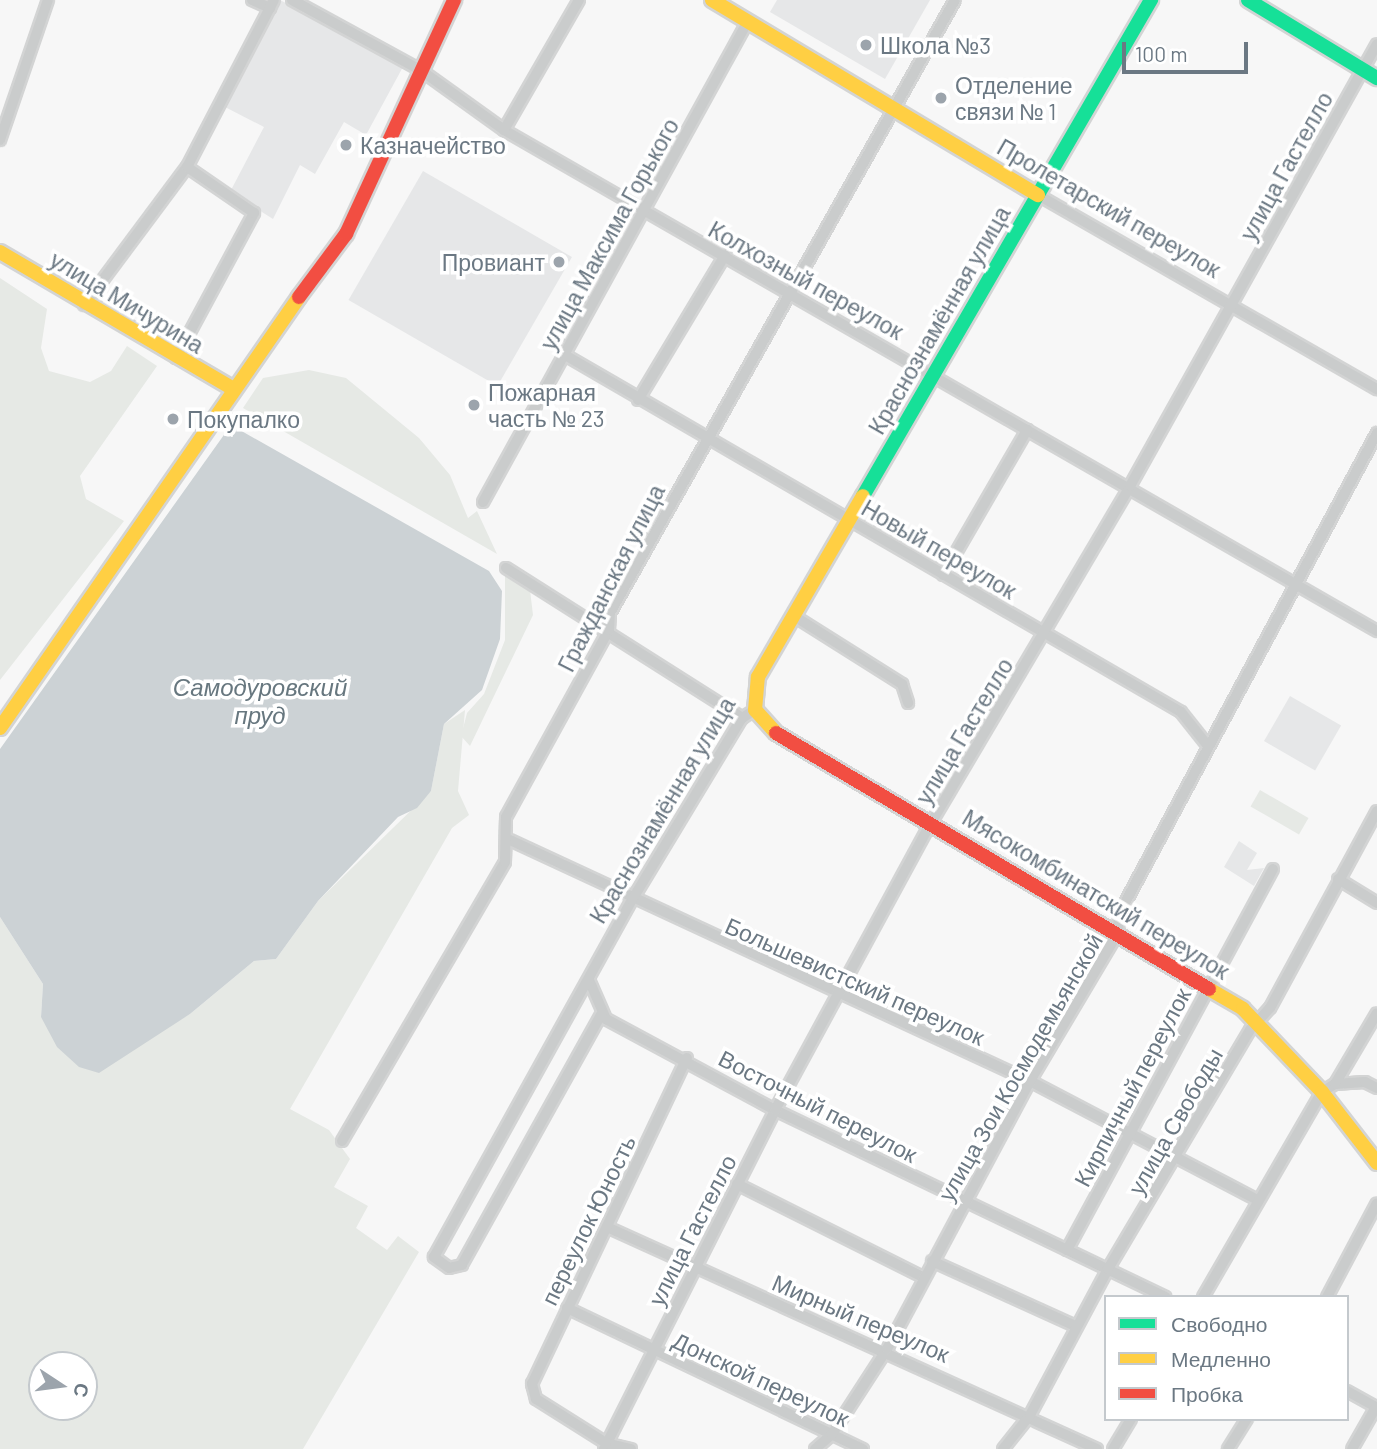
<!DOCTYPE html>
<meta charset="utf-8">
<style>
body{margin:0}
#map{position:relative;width:1377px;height:1449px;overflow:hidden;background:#f7f7f7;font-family:Barlow,sans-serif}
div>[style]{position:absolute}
.built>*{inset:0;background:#e6e7e8;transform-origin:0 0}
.green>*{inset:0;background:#e6e9e5;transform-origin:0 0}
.water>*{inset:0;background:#ccd2d5}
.roads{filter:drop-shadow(2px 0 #d3d4d4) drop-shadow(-2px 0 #d3d4d4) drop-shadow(0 2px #d3d4d4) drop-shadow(0 -2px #d3d4d4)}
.street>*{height:10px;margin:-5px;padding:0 5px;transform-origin:5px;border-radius:5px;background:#cacccc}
.fast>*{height:14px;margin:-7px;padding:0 7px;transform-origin:7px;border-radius:7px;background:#16e098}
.slow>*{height:14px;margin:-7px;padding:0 7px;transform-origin:7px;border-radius:7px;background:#ffcf43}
.jam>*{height:14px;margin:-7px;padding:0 7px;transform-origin:7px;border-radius:7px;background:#f24e42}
.dots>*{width:19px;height:19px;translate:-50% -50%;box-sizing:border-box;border:4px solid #fff;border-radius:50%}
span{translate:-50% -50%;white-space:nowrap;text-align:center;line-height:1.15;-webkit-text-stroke:7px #fff;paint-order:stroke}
.poi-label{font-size:23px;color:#6b7883}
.left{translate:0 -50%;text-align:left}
.right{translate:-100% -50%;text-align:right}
.street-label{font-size:23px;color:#6b7883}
.water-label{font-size:24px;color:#67777f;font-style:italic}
.legend{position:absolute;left:1104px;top:1295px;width:245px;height:126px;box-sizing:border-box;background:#fff;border:2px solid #c4c9cd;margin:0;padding:9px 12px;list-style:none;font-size:21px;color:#6b7883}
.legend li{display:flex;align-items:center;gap:14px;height:35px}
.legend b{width:35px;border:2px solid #c4c9cd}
.north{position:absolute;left:28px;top:1351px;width:70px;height:70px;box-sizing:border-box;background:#fff;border:2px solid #c4c9cd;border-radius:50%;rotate:103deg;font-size:19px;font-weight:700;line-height:28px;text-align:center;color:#6b7883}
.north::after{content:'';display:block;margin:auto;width:24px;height:32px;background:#9ca4ac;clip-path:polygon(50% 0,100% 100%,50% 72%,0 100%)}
.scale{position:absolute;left:1122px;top:42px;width:126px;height:32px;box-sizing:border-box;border:4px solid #6b7883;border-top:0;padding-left:9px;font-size:21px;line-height:24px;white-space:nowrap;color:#6b7883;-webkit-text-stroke:5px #fff;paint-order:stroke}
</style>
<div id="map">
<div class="built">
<div style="clip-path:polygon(280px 0,404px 65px,366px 135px,344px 122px,315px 174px,300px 165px,273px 219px,230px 192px,264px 127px,225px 107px)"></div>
<div style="clip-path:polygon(777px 0,930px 0,885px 79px,770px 12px)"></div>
<div style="left:423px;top:171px;width:172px;height:149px;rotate:30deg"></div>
<div style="left:1290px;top:696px;width:59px;height:52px;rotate:30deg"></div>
<div style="clip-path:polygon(1239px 841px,1257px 853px,1247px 870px,1264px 868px,1254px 886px,1224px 867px)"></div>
</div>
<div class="green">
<div style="clip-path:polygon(0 278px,47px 309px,41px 348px,49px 371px,90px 382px,111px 371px,127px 346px,157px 366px,80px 476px,86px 499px,124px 521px,0 680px)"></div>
<div style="clip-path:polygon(309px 370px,346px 378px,419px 438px,450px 475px,468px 518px,477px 511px,497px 554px,243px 408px,263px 378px)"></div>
<div style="clip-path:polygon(505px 575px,530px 590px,533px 615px,470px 746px,461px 736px,467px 713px,484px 694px,505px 640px)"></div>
<div style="clip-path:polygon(evenodd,465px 710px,458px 791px,469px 815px,452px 828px,290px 1109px,329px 1130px,350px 1159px,334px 1187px,368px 1206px,356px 1228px,387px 1250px,398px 1236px,419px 1252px,303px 1449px,0 1449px,0 917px,43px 984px,41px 1017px,134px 1047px,190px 1014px,254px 961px,276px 959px,318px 901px,431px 791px,444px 724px,465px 710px,42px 1365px,84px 1365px,84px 1407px,42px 1407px,42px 1365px)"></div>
<div style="left:1260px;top:790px;width:56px;height:19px;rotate:30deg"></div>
</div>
<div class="water">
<div style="clip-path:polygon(231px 425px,489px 571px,502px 591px,500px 639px,482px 690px,444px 724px,431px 791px,417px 808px,398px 817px,318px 901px,276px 959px,254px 961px,190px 1014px,99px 1073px,79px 1067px,57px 1047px,41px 1017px,43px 984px,0 917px,0 749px)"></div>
</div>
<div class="roads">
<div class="street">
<div style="left:252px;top:0;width:20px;rotate:24deg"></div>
<div style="left:292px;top:0;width:148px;rotate:28.6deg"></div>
<div style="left:422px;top:71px;width:101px;rotate:35.7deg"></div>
<div style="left:504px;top:130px;width:1007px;rotate:29.85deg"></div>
<div style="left:504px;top:130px;width:150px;rotate:-60deg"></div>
<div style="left:0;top:140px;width:148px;rotate:-71.1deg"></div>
<div style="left:1038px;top:195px;width:391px;rotate:29.8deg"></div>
<div style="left:84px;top:305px;width:172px;rotate:-53.3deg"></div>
<div style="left:187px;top:167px;width:188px;rotate:-62.5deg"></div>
<div style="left:565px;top:355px;width:712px;rotate:30.09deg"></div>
<div style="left:1181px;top:712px;width:43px;rotate:51.5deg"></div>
<div style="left:176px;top:358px;width:165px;rotate:-61.7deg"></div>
<div style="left:254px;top:213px;width:81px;rotate:-145.5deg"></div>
<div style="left:638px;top:400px;width:169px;rotate:-59deg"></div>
<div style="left:483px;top:502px;width:549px;rotate:-61.15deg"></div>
<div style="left:506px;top:568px;width:280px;rotate:32.4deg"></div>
<div style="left:943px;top:575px;width:168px;rotate:-59.9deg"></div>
<div style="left:794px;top:616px;width:128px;rotate:32.2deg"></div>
<div style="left:902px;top:684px;width:20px;rotate:72deg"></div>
<div style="left:510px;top:840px;width:573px;rotate:24.87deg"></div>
<div style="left:1030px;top:1081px;width:257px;rotate:27.6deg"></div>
<div style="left:1338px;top:879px;width:46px;rotate:31.6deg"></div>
<div style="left:589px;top:980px;width:43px;rotate:66.4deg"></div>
<div style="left:606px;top:1019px;width:192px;rotate:28.3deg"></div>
<div style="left:775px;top:1110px;width:433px;rotate:25.6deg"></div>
<div style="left:602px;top:1013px;width:288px;rotate:119.1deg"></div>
<div style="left:462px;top:1265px;width:13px;rotate:167deg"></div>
<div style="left:449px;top:1268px;width:19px;rotate:-144deg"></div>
<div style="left:434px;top:1257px;width:408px;rotate:-61deg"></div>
<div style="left:632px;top:900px;width:213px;rotate:-58.9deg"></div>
<div style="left:742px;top:718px;width:15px;rotate:-32deg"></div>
<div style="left:1335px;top:1084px;width:30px;rotate:-4deg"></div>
<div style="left:1365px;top:1082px;width:13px;rotate:27deg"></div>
<div style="left:342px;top:1141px;width:323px;rotate:-59.7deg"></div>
<div style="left:505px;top:862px;width:45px;rotate:-88.7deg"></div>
<div style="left:506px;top:817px;width:213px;rotate:-61.2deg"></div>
<div style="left:609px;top:630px;width:17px;rotate:-87deg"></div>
<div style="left:610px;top:613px;width:703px;rotate:-60.63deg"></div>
<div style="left:737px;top:1184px;width:208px;rotate:26.6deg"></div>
<div style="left:607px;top:1227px;width:538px;rotate:24.37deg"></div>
<div style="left:1067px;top:1250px;width:433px;rotate:-61.6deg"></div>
<div style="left:932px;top:1261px;width:157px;rotate:24.4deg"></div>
<div style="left:1203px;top:1297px;width:237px;rotate:-59.9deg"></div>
<div style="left:1322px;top:1092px;width:15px;rotate:-32deg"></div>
<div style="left:1335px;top:1084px;width:82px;rotate:-59.4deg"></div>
<div style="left:1327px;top:1297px;width:106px;rotate:-62deg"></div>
<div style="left:567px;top:1308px;width:328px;rotate:25.5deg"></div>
<div style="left:1347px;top:1391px;width:33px;rotate:29deg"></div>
<div style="left:1376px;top:1407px;width:48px;rotate:119.7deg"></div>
<div style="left:604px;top:1449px;width:380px;rotate:-63.2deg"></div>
<div style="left:775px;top:1110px;width:327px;rotate:-61.5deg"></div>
<div style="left:931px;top:823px;width:391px;rotate:-59.4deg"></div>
<div style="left:1130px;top:486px;width:506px;rotate:-60.8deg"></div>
<div style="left:631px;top:1449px;width:26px;rotate:-167deg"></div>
<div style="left:606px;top:1443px;width:83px;rotate:-147.8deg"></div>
<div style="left:536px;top:1399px;width:16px;rotate:-105deg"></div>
<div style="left:532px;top:1384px;width:361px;rotate:-64.6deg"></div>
<div style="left:815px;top:1449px;width:23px;rotate:-41deg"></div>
<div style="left:832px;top:1434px;width:101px;rotate:-57.1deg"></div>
<div style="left:887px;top:1349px;width:304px;rotate:-61.9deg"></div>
<div style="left:1030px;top:1081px;width:172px;rotate:-59.3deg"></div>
<div style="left:1118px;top:933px;width:19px;rotate:-87deg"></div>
<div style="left:1119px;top:914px;width:546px;rotate:-61.79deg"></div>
<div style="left:1003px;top:1449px;width:43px;rotate:-51.5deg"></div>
<div style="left:1030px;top:1415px;width:166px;rotate:-61.9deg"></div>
<div style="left:1108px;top:1269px;width:278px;rotate:-59.3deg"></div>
<div style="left:1250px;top:1030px;width:30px;rotate:-48deg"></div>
<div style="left:1270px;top:1008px;width:224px;rotate:-61.5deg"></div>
<div style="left:1113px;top:1449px;width:35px;rotate:-59deg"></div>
<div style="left:1228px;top:1449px;width:36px;rotate:-58deg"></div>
</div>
<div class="fast">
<div style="left:1248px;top:0;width:151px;rotate:31.2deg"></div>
<div style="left:863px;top:496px;width:574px;rotate:-59.86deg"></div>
</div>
<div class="slow">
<div style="left:712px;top:0;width:380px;rotate:30.9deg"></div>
<div style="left:0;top:252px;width:269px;rotate:30.4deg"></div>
<div style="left:0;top:728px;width:525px;rotate:-55.25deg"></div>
<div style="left:776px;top:733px;width:31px;rotate:-132deg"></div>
<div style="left:755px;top:710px;width:33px;rotate:-85deg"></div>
<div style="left:758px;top:677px;width:209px;rotate:-59.9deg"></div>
<div style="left:1209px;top:989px;width:39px;rotate:30deg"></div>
<div style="left:1243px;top:1009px;width:115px;rotate:46.4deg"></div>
<div style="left:1322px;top:1092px;width:90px;rotate:52.2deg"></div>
</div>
<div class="jam">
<div style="left:299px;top:297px;width:79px;rotate:-53.3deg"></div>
<div style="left:346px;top:234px;width:258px;rotate:-65.2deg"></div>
<div style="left:776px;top:733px;width:503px;rotate:30.59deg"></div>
</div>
</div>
<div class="dots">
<div style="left:866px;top:45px;background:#9ca4ac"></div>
<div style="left:941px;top:98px;background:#9ca4ac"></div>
<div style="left:346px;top:145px;background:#9ca4ac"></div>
<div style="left:559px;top:262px;background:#9ca4ac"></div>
<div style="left:474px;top:405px;background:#9ca4ac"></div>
<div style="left:173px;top:419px;background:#9ca4ac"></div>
</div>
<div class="poi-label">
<span class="left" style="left:880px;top:45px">Школа №3</span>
<span class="left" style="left:955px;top:98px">Отделение<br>связи № 1</span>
<span class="left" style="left:360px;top:145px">Казначейство</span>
<span class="right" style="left:545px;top:262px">Провиант</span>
<span class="left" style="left:488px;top:405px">Пожарная<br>часть № 23</span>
<span class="left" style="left:187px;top:419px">Покупалко</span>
</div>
<div class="street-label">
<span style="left:1286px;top:166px;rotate:-61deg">улица Гастелло</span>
<span style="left:1109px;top:208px;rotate:30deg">Пролетарский переулок</span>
<span style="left:609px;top:234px;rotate:-61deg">улица Максима Горького</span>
<span style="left:806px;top:280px;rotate:29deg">Колхозный переулок</span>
<span style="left:127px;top:302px;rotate:31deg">улица Мичурина</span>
<span style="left:939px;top:320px;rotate:-60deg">Краснознамённая улица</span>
<span style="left:939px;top:549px;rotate:30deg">Новый переулок</span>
<span style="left:611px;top:578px;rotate:-63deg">Гражданская улица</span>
<span style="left:964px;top:731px;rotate:-59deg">улица Гастелло</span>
<span style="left:662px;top:810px;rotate:-59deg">Краснознамённая улица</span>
<span style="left:1096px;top:894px;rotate:31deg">Мясокомбинатский переулок</span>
<span style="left:855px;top:981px;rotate:24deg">Большевистский переулок</span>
<span style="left:1020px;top:1067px;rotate:-60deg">улица Зои Космодемьянской</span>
<span style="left:1132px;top:1087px;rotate:-62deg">Кирпичный переулок</span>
<span style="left:818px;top:1106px;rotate:27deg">Восточный переулок</span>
<span style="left:1175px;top:1121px;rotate:-60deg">улица Свободы</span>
<span style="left:588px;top:1220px;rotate:-64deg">переулок Юность</span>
<span style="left:692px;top:1230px;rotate:-63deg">улица Гастелло</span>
<span style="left:861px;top:1318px;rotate:23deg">Мирный переулок</span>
<span style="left:761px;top:1379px;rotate:25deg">Донской переулок</span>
</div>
<div class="water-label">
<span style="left:260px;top:701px">Самодуровский<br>пруд</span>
</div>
<ul class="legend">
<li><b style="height:9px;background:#16e098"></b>Свободно</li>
<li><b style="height:9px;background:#ffcf43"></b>Медленно</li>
<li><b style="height:9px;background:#f24e42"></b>Пробка</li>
</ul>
<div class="north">С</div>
<div class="scale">100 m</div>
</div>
